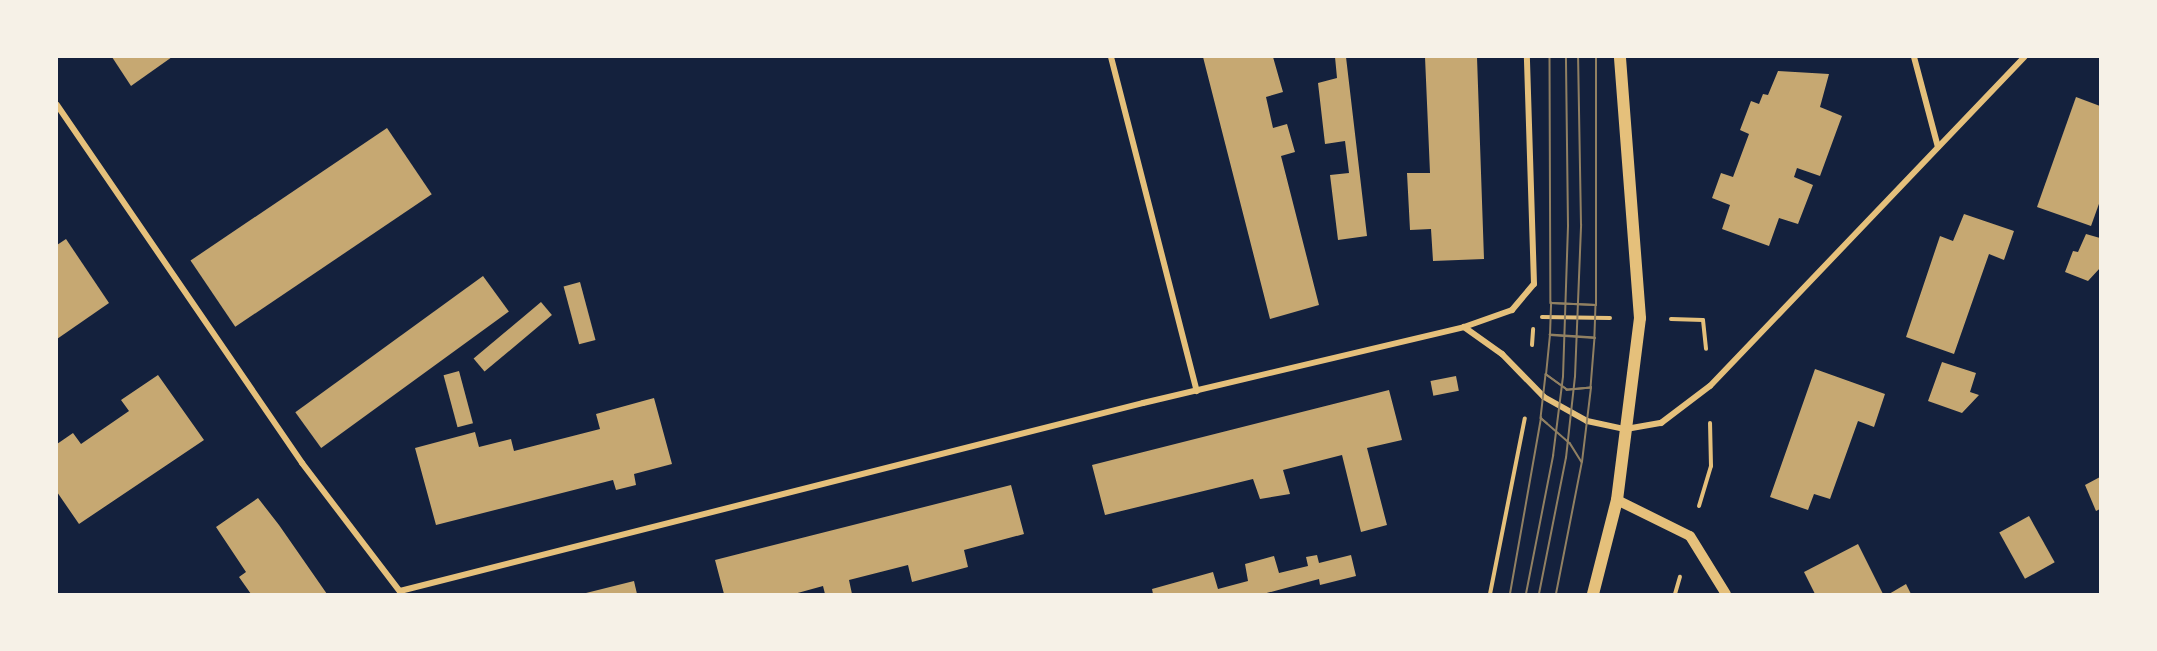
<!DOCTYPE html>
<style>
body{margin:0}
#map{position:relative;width:2157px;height:651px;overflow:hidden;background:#14213d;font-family:"IBM Plex Serif",serif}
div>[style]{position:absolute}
.building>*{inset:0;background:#c6a872;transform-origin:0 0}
.path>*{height:4px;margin:-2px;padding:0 2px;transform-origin:2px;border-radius:2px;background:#e5c07b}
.minor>*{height:6px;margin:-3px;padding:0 3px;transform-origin:3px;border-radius:3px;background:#e5c07b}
.tertiary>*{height:10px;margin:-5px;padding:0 5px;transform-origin:5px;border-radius:5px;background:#e5c07b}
.secondary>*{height:12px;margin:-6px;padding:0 6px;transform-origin:6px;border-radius:6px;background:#e5c07b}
.tram>*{height:1.5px;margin:-0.75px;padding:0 0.75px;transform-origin:0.75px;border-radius:0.75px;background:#918062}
span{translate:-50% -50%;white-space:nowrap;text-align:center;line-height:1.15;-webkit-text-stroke:4.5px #f6f1e7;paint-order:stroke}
.frame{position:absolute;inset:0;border:58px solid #f6f1e7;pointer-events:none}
</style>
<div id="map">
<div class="building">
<div style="clip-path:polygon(112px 57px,172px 57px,131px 86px)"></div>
<div style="clip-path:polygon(1203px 57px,1273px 57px,1283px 92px,1266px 97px,1273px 128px,1287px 124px,1295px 152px,1281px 156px,1319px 305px,1270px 319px)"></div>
<div style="clip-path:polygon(1335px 57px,1346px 57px,1367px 236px,1338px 240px,1330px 175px,1349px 173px,1345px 141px,1325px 144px,1318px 83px,1337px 78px)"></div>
<div style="clip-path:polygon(1425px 57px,1477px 57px,1484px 259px,1433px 261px,1431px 229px,1410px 230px,1407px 173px,1430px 173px)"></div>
<div style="clip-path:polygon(1778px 71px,1829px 74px,1820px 107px,1842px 116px,1820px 176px,1797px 168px,1794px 177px,1813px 185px,1798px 224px,1779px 218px,1769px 246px,1722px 229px,1730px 205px,1712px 198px,1721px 173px,1733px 177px,1749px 134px,1740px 130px,1751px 101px,1759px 104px,1763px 94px,1768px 95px)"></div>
<div style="clip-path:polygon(2076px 97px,2100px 106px,2100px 201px,2091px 226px,2037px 207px)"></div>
<div style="left:387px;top:128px;width:80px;height:237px;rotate:56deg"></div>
<div style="clip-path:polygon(1964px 214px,2014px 231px,2004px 260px,1989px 254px,1954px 354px,1906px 337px,1940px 236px,1953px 241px)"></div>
<div style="clip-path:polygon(2086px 234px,2100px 238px,2100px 268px,2088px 281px,2065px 272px,2073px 251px,2078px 252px)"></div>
<div style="clip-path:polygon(66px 239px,109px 303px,57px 339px,57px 245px)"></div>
<div style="left:483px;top:276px;width:44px;height:232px;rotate:54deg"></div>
<div style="left:580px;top:282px;width:60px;height:17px;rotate:75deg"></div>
<div style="left:541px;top:302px;width:17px;height:88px;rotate:50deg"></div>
<div style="clip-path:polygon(1942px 362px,1976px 373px,1970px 392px,1979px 395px,1962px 413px,1928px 401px)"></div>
<div style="clip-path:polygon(1815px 369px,1885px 394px,1874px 427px,1858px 421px,1830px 499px,1814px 494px,1808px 510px,1770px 497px)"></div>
<div style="left:459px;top:371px;width:54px;height:16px;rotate:75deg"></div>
<div style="clip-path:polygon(158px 375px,204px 440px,79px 524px,57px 492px,57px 444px,73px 433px,81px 444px,129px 411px,121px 400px)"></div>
<div style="left:1456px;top:376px;width:15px;height:26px;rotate:79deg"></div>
<div style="clip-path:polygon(1389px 390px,1402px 440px,1367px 448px,1387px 525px,1361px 532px,1342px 455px,1283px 470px,1290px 494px,1260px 499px,1253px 479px,1105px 515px,1092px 465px)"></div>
<div style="clip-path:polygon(654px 398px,672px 464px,634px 474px,636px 485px,616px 490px,613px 480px,436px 525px,415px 448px,475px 432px,479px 447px,511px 439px,514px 451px,600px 429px,596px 414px)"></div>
<div style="clip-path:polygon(2100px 477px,2100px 509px,2096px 511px,2085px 485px)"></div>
<div style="clip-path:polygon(1011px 485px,1024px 534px,964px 550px,968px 567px,912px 582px,908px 565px,849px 580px,852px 594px,825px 594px,823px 586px,794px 594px,724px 594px,715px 560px)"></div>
<div style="clip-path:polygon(258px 498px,279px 525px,327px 594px,251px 594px,239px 577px,246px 572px,216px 527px)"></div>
<div style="left:2029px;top:516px;width:53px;height:34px;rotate:61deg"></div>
<div style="clip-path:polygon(1858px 544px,1883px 594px,1815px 594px,1804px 572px)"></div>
<div style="clip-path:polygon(1317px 555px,1319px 563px,1351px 555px,1356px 576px,1320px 585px,1319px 579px,1263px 594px,1153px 594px,1152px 589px,1213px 572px,1218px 589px,1248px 581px,1245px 564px,1274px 556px,1279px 573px,1308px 566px,1306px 557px)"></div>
<div style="clip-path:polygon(634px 581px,637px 594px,586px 594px,586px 593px)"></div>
<div style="clip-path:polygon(1906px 584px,1911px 594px,1889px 594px)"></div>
</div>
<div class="path">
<div style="left:1542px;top:317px;width:68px;rotate:0.8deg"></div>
<div style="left:1671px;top:319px;width:32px;rotate:2deg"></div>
<div style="left:1703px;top:320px;width:29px;rotate:84deg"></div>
<div style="left:1532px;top:345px;width:16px;rotate:-86deg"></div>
<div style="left:1699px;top:506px;width:42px;rotate:-73.3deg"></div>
<div style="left:1711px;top:466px;width:43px;rotate:-91.3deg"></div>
<div style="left:1490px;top:594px;width:179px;rotate:-78.8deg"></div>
<div style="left:1675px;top:594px;width:18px;rotate:-74deg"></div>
</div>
<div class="minor">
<div style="left:1111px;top:57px;width:345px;rotate:75.6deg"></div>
<div style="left:1914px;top:57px;width:93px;rotate:75.1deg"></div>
<div style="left:57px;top:105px;width:434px;rotate:55.6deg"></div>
<div style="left:302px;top:463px;width:163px;rotate:52.7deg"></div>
<div style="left:1464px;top:327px;width:47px;rotate:35.4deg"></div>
<div style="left:1502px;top:354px;width:60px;rotate:45.7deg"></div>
<div style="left:1544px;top:397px;width:49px;rotate:29.2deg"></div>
<div style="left:1587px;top:421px;width:40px;rotate:12deg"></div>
<div style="left:1626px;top:429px;width:36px;rotate:-10deg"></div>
<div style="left:1661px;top:423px;width:61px;rotate:-37.1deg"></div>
<div style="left:1710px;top:386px;width:455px;rotate:-46.3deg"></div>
<div style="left:400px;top:591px;width:766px;rotate:-14.2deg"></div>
<div style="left:1143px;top:403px;width:330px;rotate:-13.3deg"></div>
<div style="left:1464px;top:327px;width:51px;rotate:-19.5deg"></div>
<div style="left:1512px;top:310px;width:34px;rotate:-50deg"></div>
<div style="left:1534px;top:284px;width:227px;rotate:-91.8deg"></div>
</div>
<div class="tertiary">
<div style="left:1617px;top:500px;width:81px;rotate:26.3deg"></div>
<div style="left:1690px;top:536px;width:68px;rotate:58.2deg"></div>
</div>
<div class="secondary">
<div style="left:1593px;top:594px;width:97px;rotate:-75.7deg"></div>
<div style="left:1617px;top:500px;width:183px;rotate:-82.8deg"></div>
<div style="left:1640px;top:318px;width:262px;rotate:-94.4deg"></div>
</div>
<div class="tram">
<div style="left:1550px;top:57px;width:246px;rotate:89.8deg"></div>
<div style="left:1551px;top:303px;width:45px;rotate:2.5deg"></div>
<div style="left:1596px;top:305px;width:248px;rotate:-90deg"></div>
<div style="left:1551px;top:303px;width:45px;rotate:2.5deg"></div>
<div style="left:1596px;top:305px;width:33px;rotate:92deg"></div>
<div style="left:1595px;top:338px;width:45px;rotate:-176.2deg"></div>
<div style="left:1550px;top:335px;width:32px;rotate:-88deg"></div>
<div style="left:1550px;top:335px;width:45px;rotate:3.8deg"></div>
<div style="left:1595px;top:338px;width:50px;rotate:94.6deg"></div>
<div style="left:1591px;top:388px;width:24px;rotate:175deg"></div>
<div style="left:1567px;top:390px;width:26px;rotate:-144deg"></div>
<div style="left:1546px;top:375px;width:40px;rotate:-84.3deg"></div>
<div style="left:1510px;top:594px;width:179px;rotate:-80deg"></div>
<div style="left:1541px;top:418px;width:8px;rotate:40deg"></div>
<div style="left:1526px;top:594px;width:141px;rotate:-78.9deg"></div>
<div style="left:1553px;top:456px;width:80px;rotate:-82.8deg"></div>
<div style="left:1563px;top:377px;width:151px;rotate:-88.1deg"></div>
<div style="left:1568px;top:226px;width:169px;rotate:-90.7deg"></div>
<div style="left:1539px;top:594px;width:139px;rotate:-78.8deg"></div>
<div style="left:1566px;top:458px;width:81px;rotate:-83.7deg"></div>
<div style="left:1575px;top:377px;width:152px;rotate:-87.7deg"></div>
<div style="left:1581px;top:225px;width:168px;rotate:-91deg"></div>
<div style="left:1556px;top:594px;width:135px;rotate:-78.9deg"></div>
<div style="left:1582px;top:462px;width:75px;rotate:-83.1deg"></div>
<div style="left:1591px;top:388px;width:24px;rotate:175deg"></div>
<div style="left:1567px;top:390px;width:26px;rotate:-144deg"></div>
<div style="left:1546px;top:375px;width:43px;rotate:96.6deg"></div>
<div style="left:1541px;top:418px;width:38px;rotate:41deg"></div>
<div style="left:1570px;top:443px;width:22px;rotate:58deg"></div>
</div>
<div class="frame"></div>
</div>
